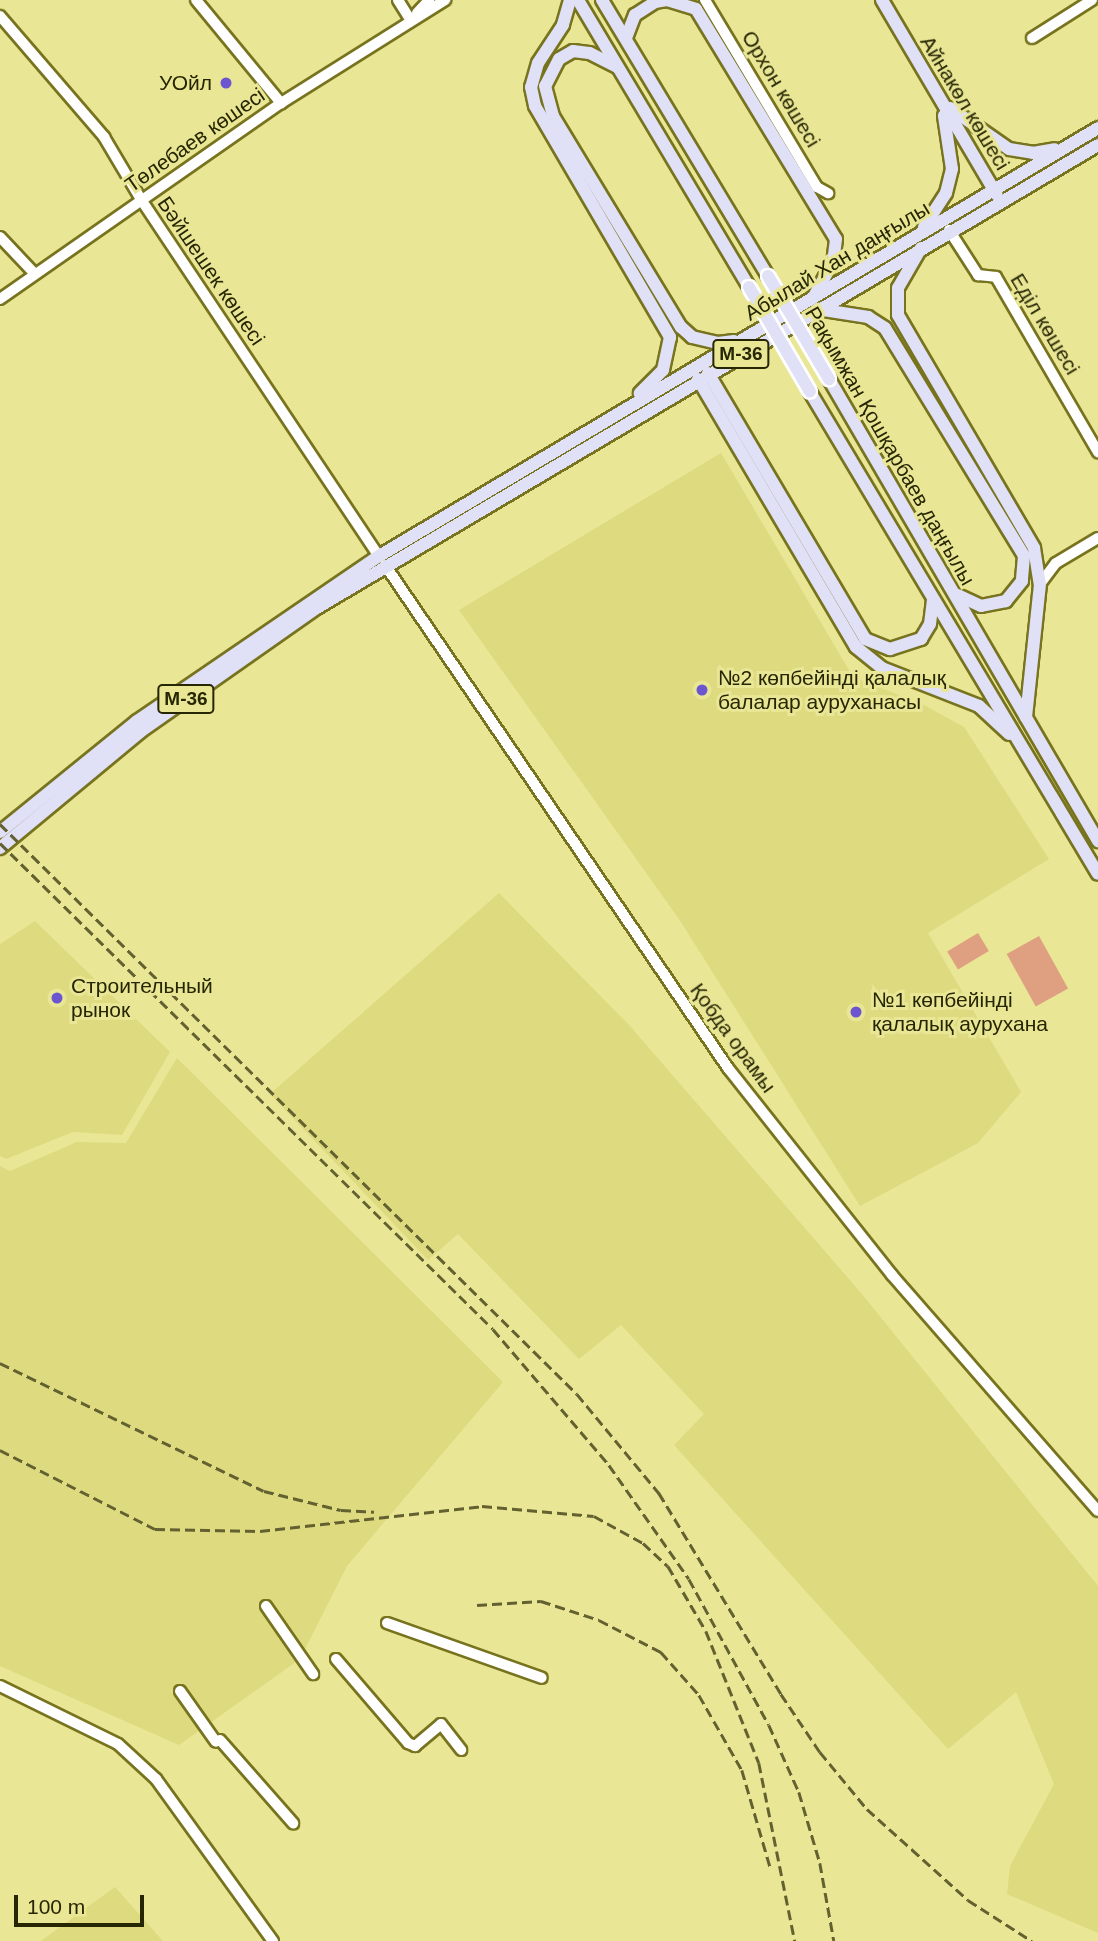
<!DOCTYPE html>
<meta charset="utf-8">
<style>
body{margin:0}
#map{position:relative;width:1098px;height:1941px;overflow:hidden;background:#e9e695;font-family:Helvetica,sans-serif}
div>[style]{position:absolute}
.built>*{inset:0;background:#ddda7f}
.green>*{inset:0;background:#dfa082;transform-origin:0 0}
.roads{filter:drop-shadow(2px 0 #77731e) drop-shadow(-2px 0 #77731e) drop-shadow(0 2px #77731e) drop-shadow(0 -2px #77731e)}
.minor>*{height:10px;margin:-5px;padding:0 5px;transform-origin:5px;border-radius:5px;background:#fff}
.major>*{height:12px;margin:-6px;padding:0 6px;transform-origin:6px;border-radius:6px;background:#e0e0f7}
.rail>*{height:2.5px;margin-top:-1.25px;transform-origin:0;background:repeating-linear-gradient(90deg,#636130 0 10px,transparent 0 15px)}
.bridges{filter:drop-shadow(2px 0 #fff) drop-shadow(-2px 0 #fff) drop-shadow(0 2px #fff) drop-shadow(0 -2px #fff)}
.major-bridge>*{height:12px;margin:-6px;padding:0 6px;transform-origin:6px;border-radius:6px;background:#e0e0f7}
.dots>*{width:19px;height:19px;translate:-50% -50%;box-sizing:border-box;border:4px solid #e9e695;border-radius:50%}
span{translate:-50% -50%;white-space:nowrap;text-align:center;line-height:1.15;-webkit-text-stroke:6px #e9e695;paint-order:stroke}
.shield-label span{padding:2px 5px;background:#e9e695;border:2px solid;border-radius:5px;-webkit-text-stroke-width:0}
.shield-label{font-size:19px;color:#272603;font-weight:700}
.poi-label{font-size:21px;color:#272603}
.right{translate:-100% -50%;text-align:right}
.left{translate:0 -50%;text-align:left}
.street-label{font-size:21px;color:#272603}
.scale{position:absolute;left:14px;top:1895px;width:130px;height:32px;box-sizing:border-box;border:4px solid #272603;border-top:0;padding-left:9px;font-size:21px;line-height:24px;white-space:nowrap;color:#272603;-webkit-text-stroke:5px #e9e695;paint-order:stroke}
</style>
<div id="map">
<div class="built">
<div style="clip-path:polygon(721px 453px,853px 677px,922px 704px,964px 727px,1049px 859px,928px 933px,1021px 1092px,978px 1143px,860px 1206px,679px 919px,459px 610px)"></div>
<div style="clip-path:polygon(499px 893px,630px 1026px,861px 1293px,1098px 1586px,1098px 1933px,1007px 1894px,1010px 1866px,1054px 1784px,1016px 1692px,948px 1749px,674px 1445px,704px 1414px,621px 1325px,579px 1359px,458px 1234px,428px 1260px,270px 1094px)"></div>
<div style="clip-path:polygon(35px 921px,170px 1052px,122px 1135px,73px 1132px,6px 1159px,0 1156px,0 944px)"></div>
<div style="clip-path:polygon(177px 1058px,503px 1382px,347px 1566px,300px 1659px,179px 1745px,0 1666px,0 1166px,10px 1171px,77px 1142px,126px 1143px)"></div>
<div style="clip-path:polygon(115px 1887px,163px 1941px,41px 1941px)"></div>
</div>
<div class="green">
<div style="left:978px;top:933px;width:21px;height:36px;rotate:59deg"></div>
<div style="left:1039px;top:936px;width:60px;height:37px;rotate:61deg"></div>
</div>
<div class="roads">
<div class="minor">
<div style="left:196px;top:0;width:134px;rotate:50.5deg"></div>
<div style="left:398px;top:0;width:22px;rotate:58deg"></div>
<div style="left:705px;top:0;width:218px;rotate:59.1deg"></div>
<div style="left:817px;top:187px;width:13px;rotate:29deg"></div>
<div style="left:417px;top:13px;width:18px;rotate:-47deg"></div>
<div style="left:0;top:16px;width:160px;rotate:49.3deg"></div>
<div style="left:104px;top:137px;width:74px;rotate:59.3deg"></div>
<div style="left:142px;top:201px;width:427px;rotate:56.3deg"></div>
<div style="left:1032px;top:38px;width:71px;rotate:-32.3deg"></div>
<div style="left:949px;top:230px;width:54px;rotate:57.2deg"></div>
<div style="left:978px;top:275px;width:18px;rotate:6deg"></div>
<div style="left:996px;top:277px;width:203px;rotate:59.8deg"></div>
<div style="left:0;top:237px;width:50px;rotate:46.6deg"></div>
<div style="left:0;top:299px;width:343px;rotate:-34.9deg"></div>
<div style="left:281px;top:103px;width:194px;rotate:-32.1deg"></div>
<div style="left:385px;top:565px;width:609px;rotate:55.71deg"></div>
<div style="left:728px;top:1068px;width:264px;rotate:51.6deg"></div>
<div style="left:892px;top:1275px;width:313px;rotate:48.9deg"></div>
<div style="left:1040px;top:584px;width:26px;rotate:-53deg"></div>
<div style="left:1056px;top:563px;width:49px;rotate:-30.8deg"></div>
<div style="left:266px;top:1606px;width:83px;rotate:55.3deg"></div>
<div style="left:387px;top:1623px;width:164px;rotate:19.5deg"></div>
<div style="left:336px;top:1659px;width:111px;rotate:49.4deg"></div>
<div style="left:408px;top:1743px;width:8px;rotate:23deg"></div>
<div style="left:415px;top:1746px;width:34px;rotate:-40deg"></div>
<div style="left:441px;top:1724px;width:33px;rotate:52deg"></div>
<div style="left:0;top:1686px;width:131px;rotate:26.2deg"></div>
<div style="left:118px;top:1744px;width:52px;rotate:42.6deg"></div>
<div style="left:156px;top:1779px;width:200px;rotate:54.2deg"></div>
<div style="left:180px;top:1691px;width:62px;rotate:54.8deg"></div>
<div style="left:220px;top:1740px;width:111px;rotate:48.7deg"></div>
</div>
<div class="major">
<div style="left:570px;top:0;width:26px;rotate:106deg"></div>
<div style="left:563px;top:25px;width:45px;rotate:123.3deg"></div>
<div style="left:538px;top:63px;width:25px;rotate:106deg"></div>
<div style="left:531px;top:87px;width:19px;rotate:78deg"></div>
<div style="left:535px;top:106px;width:268px;rotate:59.7deg"></div>
<div style="left:670px;top:337px;width:34px;rotate:102deg"></div>
<div style="left:663px;top:370px;width:33px;rotate:135deg"></div>
<div style="left:578px;top:0;width:334px;rotate:59.2deg"></div>
<div style="left:602px;top:0;width:322px;rotate:59deg"></div>
<div style="left:882px;top:0;width:226px;rotate:59.5deg"></div>
<div style="left:626px;top:38px;width:25px;rotate:-69deg"></div>
<div style="left:635px;top:15px;width:24px;rotate:-33deg"></div>
<div style="left:655px;top:2px;width:12px;rotate:-9deg"></div>
<div style="left:667px;top:0;width:30px;rotate:17deg"></div>
<div style="left:696px;top:9px;width:269px;rotate:58.7deg"></div>
<div style="left:836px;top:239px;width:23px;rotate:97deg"></div>
<div style="left:833px;top:262px;width:39px;rotate:119deg"></div>
<div style="left:617px;top:67px;width:31px;rotate:-153deg"></div>
<div style="left:589px;top:53px;width:16px;rotate:-173deg"></div>
<div style="left:573px;top:51px;width:16px;rotate:150deg"></div>
<div style="left:559px;top:59px;width:30px;rotate:117deg"></div>
<div style="left:545px;top:86px;width:31px;rotate:75deg"></div>
<div style="left:553px;top:116px;width:247px;rotate:58.8deg"></div>
<div style="left:681px;top:327px;width:15px;rotate:42deg"></div>
<div style="left:692px;top:337px;width:27px;rotate:13deg"></div>
<div style="left:718px;top:343px;width:16px;rotate:-7deg"></div>
<div style="left:950px;top:108px;width:72px;rotate:34.8deg"></div>
<div style="left:1009px;top:149px;width:24px;rotate:9deg"></div>
<div style="left:1033px;top:153px;width:22px;rotate:-10deg"></div>
<div style="left:924px;top:227px;width:40px;rotate:-57.1deg"></div>
<div style="left:946px;top:193px;width:25px;rotate:-76deg"></div>
<div style="left:952px;top:169px;width:54px;rotate:-98.6deg"></div>
<div style="left:921px;top:248px;width:46px;rotate:119.9deg"></div>
<div style="left:898px;top:288px;width:27px;rotate:90deg"></div>
<div style="left:898px;top:315px;width:270px;rotate:59.7deg"></div>
<div style="left:1034px;top:548px;width:36px;rotate:81deg"></div>
<div style="left:1040px;top:584px;width:134px;rotate:96deg"></div>
<div style="left:817px;top:309px;width:52px;rotate:8.9deg"></div>
<div style="left:868px;top:317px;width:20px;rotate:33deg"></div>
<div style="left:885px;top:328px;width:267px;rotate:58.6deg"></div>
<div style="left:1024px;top:556px;width:25px;rotate:95deg"></div>
<div style="left:1022px;top:581px;width:26px;rotate:129deg"></div>
<div style="left:1006px;top:601px;width:25px;rotate:169deg"></div>
<div style="left:981px;top:606px;width:26px;rotate:-155deg"></div>
<div style="left:708px;top:373px;width:309px;rotate:59.4deg"></div>
<div style="left:865px;top:639px;width:27px;rotate:22deg"></div>
<div style="left:890px;top:649px;width:33px;rotate:-18deg"></div>
<div style="left:921px;top:639px;width:17px;rotate:-59deg"></div>
<div style="left:930px;top:624px;width:23px;rotate:-83deg"></div>
<div style="left:698px;top:379px;width:311px;rotate:59.5deg"></div>
<div style="left:856px;top:647px;width:33px;rotate:39deg"></div>
<div style="left:882px;top:668px;width:104px;rotate:21.4deg"></div>
<div style="left:979px;top:706px;width:41px;rotate:43deg"></div>
<div style="left:829px;top:379px;width:535px;rotate:59.79deg"></div>
<div style="left:810px;top:392px;width:561px;rotate:59.14deg"></div>
<div style="left:0;top:832px;width:176px;rotate:-39deg"></div>
<div style="left:137px;top:721px;width:293px;rotate:-34.3deg"></div>
<div style="left:379px;top:556px;width:837px;rotate:-30.76deg"></div>
<div style="left:0;top:848px;width:182px;rotate:-39.6deg"></div>
<div style="left:140px;top:732px;width:214px;rotate:-35.1deg"></div>
<div style="left:315px;top:609px;width:910px;rotate:-30.65deg"></div>
</div>
</div>
<div class="rail">
<div style="left:0;top:824px;width:811px;rotate:44.65deg"></div>
<div style="left:577px;top:1394px;width:129px;rotate:50.4deg"></div>
<div style="left:659px;top:1493px;width:235px;rotate:58.7deg"></div>
<div style="left:781px;top:1694px;width:70px;rotate:56.1deg"></div>
<div style="left:820px;top:1752px;width:74px;rotate:50.5deg"></div>
<div style="left:867px;top:1809px;width:136px;rotate:42deg"></div>
<div style="left:968px;top:1900px;width:76px;rotate:32.6deg"></div>
<div style="left:0;top:843px;width:692px;rotate:44.59deg"></div>
<div style="left:493px;top:1329px;width:179px;rotate:49.5deg"></div>
<div style="left:609px;top:1465px;width:139px;rotate:54.9deg"></div>
<div style="left:689px;top:1579px;width:166px;rotate:61.3deg"></div>
<div style="left:769px;top:1725px;width:73px;rotate:65.9deg"></div>
<div style="left:799px;top:1792px;width:74px;rotate:73.5deg"></div>
<div style="left:820px;top:1863px;width:79px;rotate:79.8deg"></div>
<div style="left:0;top:1363px;width:293px;rotate:25.9deg"></div>
<div style="left:264px;top:1491px;width:79px;rotate:13.9deg"></div>
<div style="left:341px;top:1510px;width:33px;rotate:3deg"></div>
<div style="left:0;top:1450px;width:174px;rotate:27deg"></div>
<div style="left:155px;top:1529px;width:105px;rotate:1.1deg"></div>
<div style="left:260px;top:1531px;width:223px;rotate:-6.4deg"></div>
<div style="left:482px;top:1506px;width:112px;rotate:5.1deg"></div>
<div style="left:594px;top:1516px;width:56px;rotate:28.9deg"></div>
<div style="left:643px;top:1543px;width:34px;rotate:43deg"></div>
<div style="left:668px;top:1566px;width:75px;rotate:59.7deg"></div>
<div style="left:706px;top:1631px;width:142px;rotate:68.1deg"></div>
<div style="left:759px;top:1763px;width:182px;rotate:78.6deg"></div>
<div style="left:477px;top:1605px;width:64px;rotate:-3.6deg"></div>
<div style="left:541px;top:1601px;width:61px;rotate:18.1deg"></div>
<div style="left:599px;top:1620px;width:70px;rotate:27.3deg"></div>
<div style="left:661px;top:1652px;width:57px;rotate:48.5deg"></div>
<div style="left:699px;top:1695px;width:86px;rotate:60.2deg"></div>
<div style="left:742px;top:1770px;width:104px;rotate:73.8deg"></div>
</div>
<div class="bridges">
<div class="major-bridge">
<div style="left:768px;top:276px;width:120px;rotate:59.4deg"></div>
<div style="left:749px;top:287px;width:121px;rotate:59.8deg"></div>
</div>
</div>
<div class="dots">
<div style="left:226px;top:83px;background:#6b56d0"></div>
<div style="left:702px;top:690px;background:#6b56d0"></div>
<div style="left:57px;top:998px;background:#6b56d0"></div>
<div style="left:856px;top:1012px;background:#6b56d0"></div>
</div>
<div class="shield-label">
<span style="left:741px;top:354px">M-36</span>
<span style="left:186px;top:699px">M-36</span>
</div>
<div class="poi-label">
<span class="right" style="left:212px;top:83px">УОйл</span>
<span class="left" style="left:718px;top:690px">№2 көпбейінді қалалық<br>балалар ауруханасы</span>
<span class="left" style="left:71px;top:998px">Строительный<br>рынок</span>
<span class="left" style="left:872px;top:1012px">№1 көпбейінді<br>қалалық аурухана</span>
</div>
<div class="street-label">
<span style="left:781px;top:89px;rotate:59deg">Орхон көшесі</span>
<span style="left:965px;top:103px;rotate:59deg">Айнакөл көшесі</span>
<span style="left:195px;top:140px;rotate:-35deg">Төлебаев көшесі</span>
<span style="left:837px;top:261px;rotate:-31deg">Абылай Хан даңғылы</span>
<span style="left:211px;top:271px;rotate:56deg">Бәйшешек көшесі</span>
<span style="left:1045px;top:324px;rotate:59deg">Еділ көшесі</span>
<span style="left:890px;top:446px;rotate:60deg">Рақымжан Қошқарбаев даңғылы</span>
<span style="left:733px;top:1038px;rotate:54deg">Қобда орамы</span>
</div>
<div class="scale">100 m</div>
</div>
